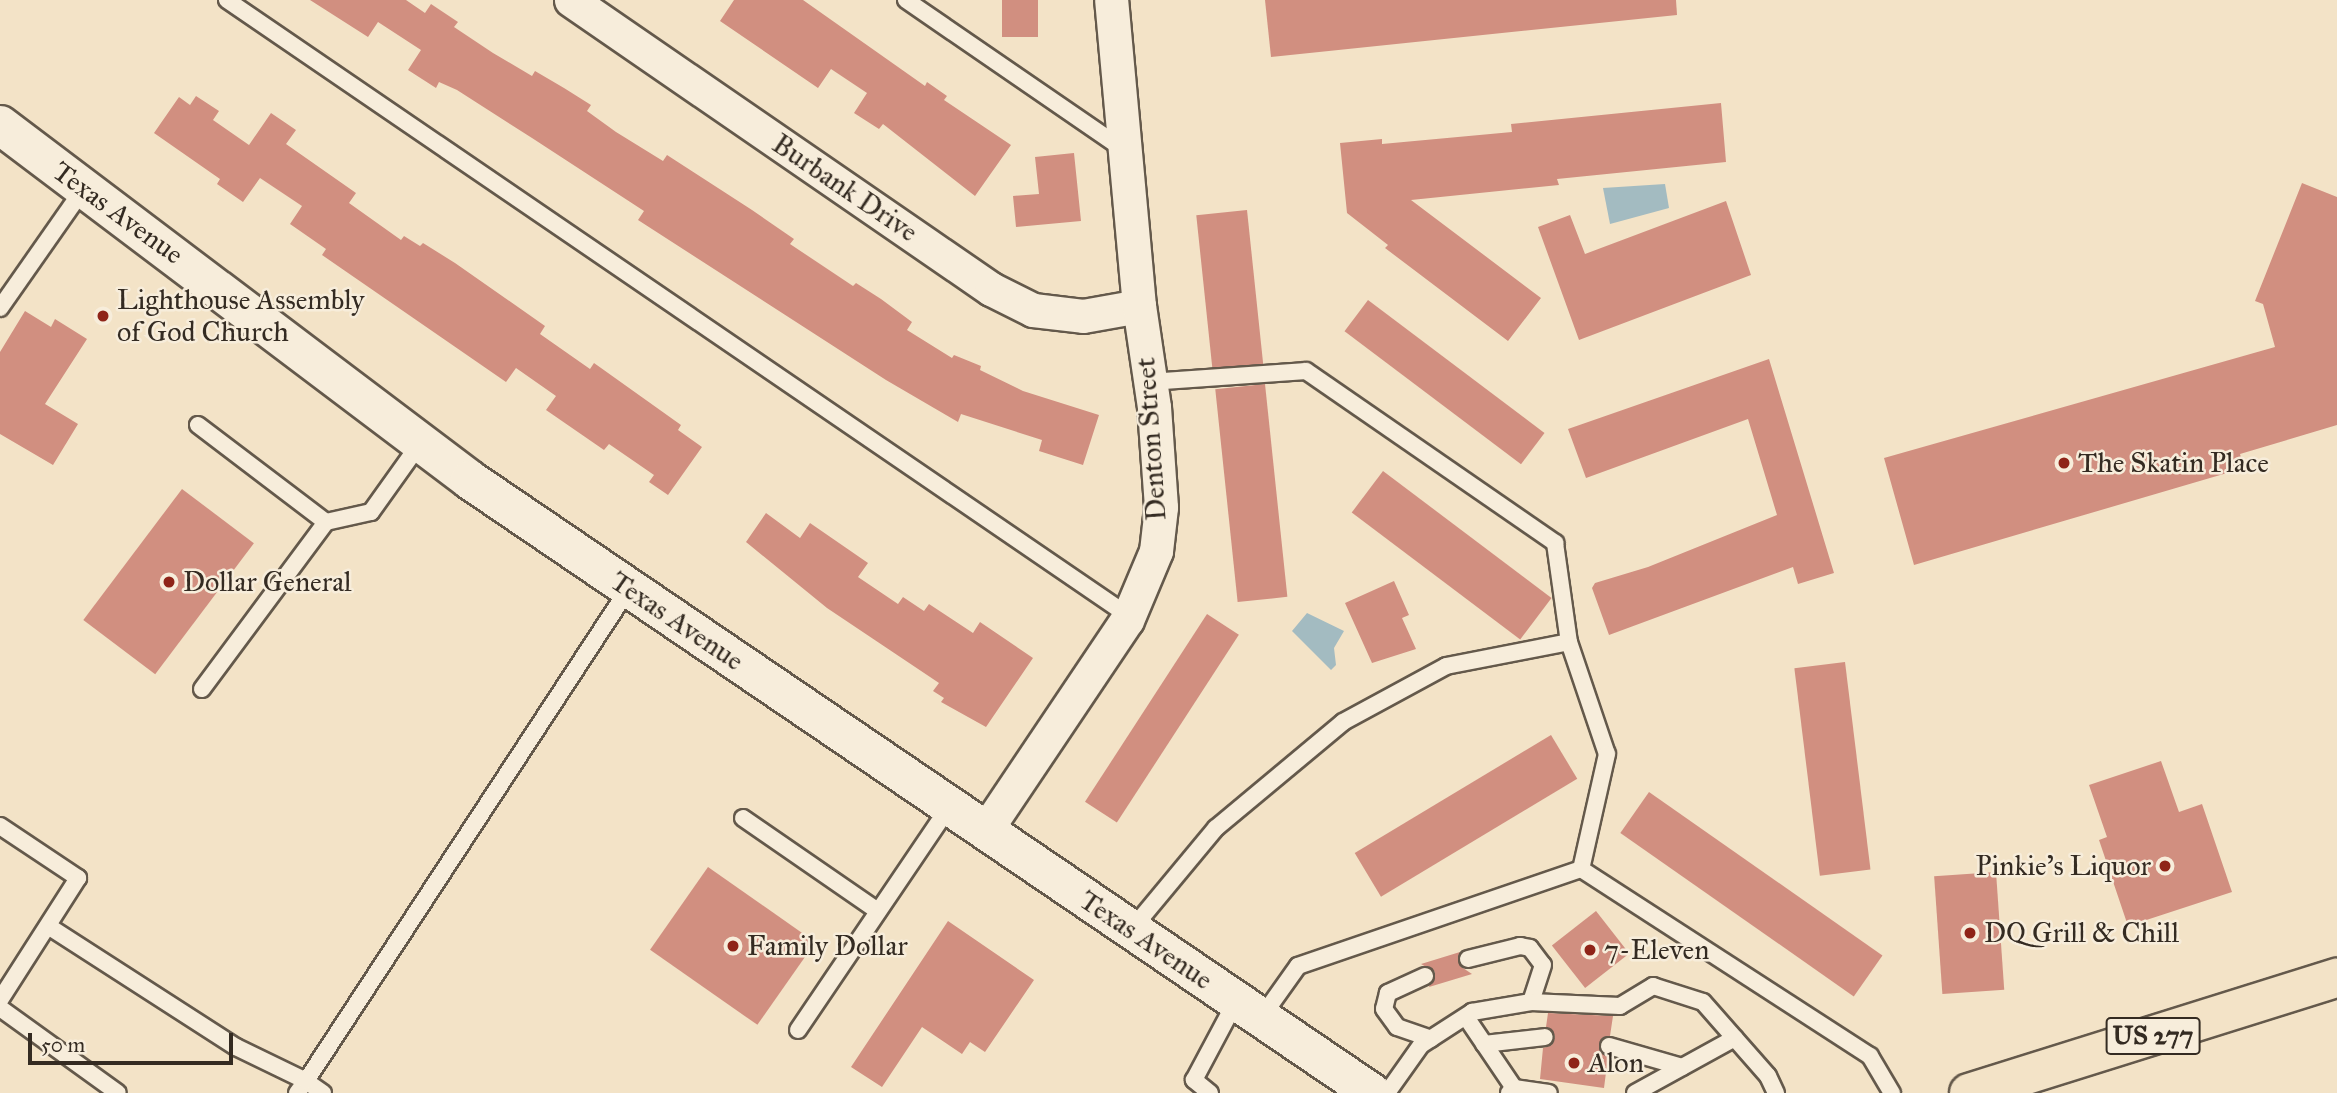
<!DOCTYPE html>
<style>
body{margin:0}
#map{position:relative;width:2337px;height:1093px;overflow:hidden;background:#f3e3c7;font-family:"IM FELL Great Primer",serif}
div>[style]{position:absolute}
.water>*{inset:0;background:#a3bbc1}
.building>*{inset:0;background:#d18f80;transform-origin:0 0}
.roads{filter:drop-shadow(2px 0 #64594b) drop-shadow(-2px 0 #64594b) drop-shadow(0 2px #64594b) drop-shadow(0 -2px #64594b)}
.lane>*{height:16px;margin:-8px;padding:0 8px;transform-origin:8px;border-radius:8px;background:#f7eddb}
.street>*{height:33px;margin:-16.5px;padding:0 16.5px;transform-origin:16.5px;border-radius:16.5px;background:#f7eddb}
.secondary>*{height:38px;margin:-19px;padding:0 19px;transform-origin:19px;border-radius:19px;background:#f7eddb}
.highway>*{height:38px;margin:-19px;padding:0 19px;transform-origin:19px;border-radius:19px;background:#f3e3c7}
.dots>*{width:19px;height:19px;translate:-50% -50%;box-sizing:border-box;border:4px solid #f7eddb;border-radius:50%}
span{translate:-50% -50%;white-space:nowrap;text-align:center;line-height:1.15;-webkit-text-stroke:5px #f7eddb;paint-order:stroke}
.shield-label span{padding:2px 5px;background:#f7eddb;border:2px solid;border-radius:5px;-webkit-text-stroke-width:0}
.shield-label{font-size:26px;color:#342b22;font-weight:700}
.street-label{font-size:28px;color:#342b22}
.poi-label{font-size:28px;color:#342b22}
.left{translate:0 -50%;text-align:left}
.right{translate:-100% -50%;text-align:right}
.scale{position:absolute;left:28px;top:1033px;width:205px;height:32px;box-sizing:border-box;border:4px solid #342b22;border-top:0;padding-left:9px;font-size:21px;line-height:24px;white-space:nowrap;color:#342b22;-webkit-text-stroke:5px #f7eddb;paint-order:stroke}
</style>
<div id="map">
<div class="water">
<div style="clip-path:polygon(1665px 184px,1669px 208px,1610px 224px,1603px 188px)"></div>
<div style="clip-path:polygon(1307px 613px,1344px 631px,1334px 648px,1336px 665px,1331px 670px,1292px 631px)"></div>
</div>
<div class="building">
<div style="clip-path:polygon(310px 0,406px 0,425px 13px,431px 4px,458px 22px,454px 27px,493px 53px,532px 76px,535px 71px,564px 88px,591px 105px,587px 111px,616px 132px,663px 161px,667px 155px,752px 210px,794px 239px,790px 244px,853px 286px,856px 283px,881px 299px,912px 322px,907px 330px,952px 358px,954px 355px,981px 366px,980px 370px,1023px 391px,1099px 415px,1083px 465px,1039px 451px,1042px 440px,961px 414px,958px 422px,886px 380px,638px 220px,644px 211px,532px 138px,457px 90px,439px 82px,436px 88px,408px 70px,421px 50px,378px 22px,368px 37px)"></div>
<div style="clip-path:polygon(734px 0,803px 0,925px 86px,927px 82px,947px 96px,944px 100px,1011px 145px,975px 196px,883px 124px,879px 129px,854px 113px,867px 93px,831px 69px,818px 88px,720px 21px)"></div>
<div style="left:1002px;top:0;width:36px;height:37px"></div>
<div style="clip-path:polygon(1265px 0,1676px 0,1677px 15px,1271px 57px)"></div>
<div style="clip-path:polygon(196px 96px,219px 111px,213px 120px,249px 145px,271px 113px,296px 130px,286px 144px,356px 193px,349px 203px,401px 240px,404px 236px,420px 246px,423px 243px,455px 263px,545px 326px,540px 334px,590px 369px,594px 363px,681px 425px,678px 430px,702px 447px,668px 495px,649px 482px,654px 475px,609px 444px,604px 450px,546px 410px,556px 396px,516px 368px,506px 382px,322px 255px,326px 249px,290px 224px,302px 206px,260px 178px,243px 202px,217px 184px,220px 179px,154px 133px,179px 97px,190px 105px)"></div>
<div style="clip-path:polygon(1721px 103px,1726px 162px,1557px 179px,1559px 185px,1411px 200px,1541px 298px,1508px 341px,1385px 248px,1388px 245px,1347px 213px,1340px 143px,1382px 139px,1382px 144px,1512px 132px,1511px 124px)"></div>
<div style="clip-path:polygon(1074px 153px,1081px 221px,1016px 227px,1013px 196px,1039px 194px,1035px 157px)"></div>
<div style="clip-path:polygon(2302px 183px,2337px 197px,2337px 425px,2240px 454px,2244px 468px,1914px 565px,1884px 458px,2275px 347px,2263px 304px,2255px 301px)"></div>
<div style="clip-path:polygon(1726px 201px,1751px 275px,1579px 340px,1538px 227px,1570px 215px,1585px 254px)"></div>
<div style="left:1247px;top:210px;width:155px;height:51px;rotate:84deg"></div>
<div style="left:1368px;top:300px;width:221px;height:39px;rotate:37deg"></div>
<div style="clip-path:polygon(25px 311px,51px 327px,55px 319px,87px 339px,45px 404px,78px 424px,53px 465px,0 434px,0 352px)"></div>
<div style="clip-path:polygon(1769px 359px,1834px 573px,1798px 584px,1793px 567px,1609px 635px,1592px 588px,1595px 583px,1648px 567px,1777px 515px,1748px 419px,1586px 478px,1568px 429px)"></div>
<div style="left:1265px;top:384px;width:214px;height:50px;rotate:84deg"></div>
<div style="left:1383px;top:471px;width:211px;height:52px;rotate:37deg"></div>
<div style="left:182px;top:489px;width:90px;height:164px;rotate:37deg"></div>
<div style="clip-path:polygon(766px 513px,800px 538px,810px 523px,868px 563px,858px 577px,898px 604px,903px 597px,924px 611px,929px 604px,973px 633px,980px 622px,1033px 658px,986px 727px,941px 702px,944px 698px,933px 691px,939px 683px,827px 608px,746px 542px)"></div>
<div style="clip-path:polygon(1394px 581px,1409px 615px,1402px 618px,1416px 649px,1372px 663px,1345px 603px)"></div>
<div style="left:1207px;top:614px;width:38px;height:224px;rotate:33deg"></div>
<div style="left:1845px;top:662px;width:209px;height:51px;rotate:83deg"></div>
<div style="left:1551px;top:735px;width:51px;height:229px;rotate:59deg"></div>
<div style="clip-path:polygon(2161px 761px,2179px 812px,2202px 804px,2232px 892px,2128px 926px,2099px 840px,2107px 837px,2089px 785px)"></div>
<div style="left:1649px;top:792px;width:285px;height:50px;rotate:35deg"></div>
<div style="left:708px;top:867px;width:131px;height:101px;rotate:35deg"></div>
<div style="left:1996px;top:872px;width:118px;height:62px;rotate:86deg"></div>
<div style="left:1596px;top:911px;width:54px;height:56px;rotate:52deg"></div>
<div style="clip-path:polygon(948px 921px,1034px 980px,985px 1052px,970px 1042px,962px 1054px,922px 1027px,882px 1087px,851px 1067px)"></div>
<div style="clip-path:polygon(1460px 952px,1460px 966px,1472px 974px,1429px 987px,1435px 972px,1421px 964px)"></div>
<div style="clip-path:polygon(1548px 1013px,1613px 1016px,1610px 1036px,1599px 1044px,1608px 1057px,1604px 1088px,1540px 1079px,1543px 1048px,1552px 1045px,1555px 1036px,1546px 1027px)"></div>
</div>
<div class="roads">
<div class="lane">
<div style="left:227px;top:0;width:1092px;rotate:34.33deg"></div>
<div style="left:906px;top:0;width:263px;rotate:34.5deg"></div>
<div style="left:0;top:308px;width:146px;rotate:-55deg"></div>
<div style="left:1150px;top:382px;width:156px;rotate:-4deg"></div>
<div style="left:1306px;top:371px;width:303px;rotate:34.6deg"></div>
<div style="left:1555px;top:543px;width:100px;rotate:82deg"></div>
<div style="left:198px;top:425px;width:161px;rotate:37.2deg"></div>
<div style="left:202px;top:689px;width:208px;rotate:-53.4deg"></div>
<div style="left:326px;top:522px;width:46px;rotate:-12.5deg"></div>
<div style="left:371px;top:512px;width:86px;rotate:-54.5deg"></div>
<div style="left:743px;top:818px;width:164px;rotate:34.6deg"></div>
<div style="left:0;top:826px;width:94px;rotate:33.7deg"></div>
<div style="left:78px;top:878px;width:145px;rotate:122.6deg"></div>
<div style="left:1581px;top:869px;width:344px;rotate:32.9deg"></div>
<div style="left:1870px;top:1056px;width:43px;rotate:59.3deg"></div>
<div style="left:48px;top:926px;width:224px;rotate:32.8deg"></div>
<div style="left:236px;top:1047px;width:78px;rotate:25.9deg"></div>
<div style="left:306px;top:1081px;width:15px;rotate:127deg"></div>
<div style="left:1132px;top:929px;width:131px;rotate:-50.3deg"></div>
<div style="left:1216px;top:828px;width:165px;rotate:-39.8deg"></div>
<div style="left:1343px;top:722px;width:117px;rotate:-28.5deg"></div>
<div style="left:1446px;top:666px;width:125px;rotate:-11deg"></div>
<div style="left:1569px;top:642px;width:118px;rotate:71.3deg"></div>
<div style="left:1607px;top:754px;width:118px;rotate:102.7deg"></div>
<div style="left:1581px;top:869px;width:299px;rotate:161.1deg"></div>
<div style="left:1298px;top:966px;width:64px;rotate:125.4deg"></div>
<div style="left:1468px;top:959px;width:54px;rotate:-14deg"></div>
<div style="left:1520px;top:946px;width:10px;rotate:11deg"></div>
<div style="left:1530px;top:948px;width:21px;rotate:53deg"></div>
<div style="left:1543px;top:965px;width:39px;rotate:108deg"></div>
<div style="left:1425px;top:976px;width:41px;rotate:155.3deg"></div>
<div style="left:1388px;top:993px;width:16px;rotate:104deg"></div>
<div style="left:1384px;top:1009px;width:22px;rotate:54deg"></div>
<div style="left:1397px;top:1027px;width:36px;rotate:19deg"></div>
<div style="left:0;top:1008px;width:145px;rotate:35.8deg"></div>
<div style="left:1466px;top:1017px;width:86px;rotate:55.9deg"></div>
<div style="left:798px;top:1030px;width:269px;rotate:-55.9deg"></div>
<div style="left:1484px;top:1044px;width:61px;rotate:-6.5deg"></div>
<div style="left:1609px;top:1046px;width:76px;rotate:16deg"></div>
<div style="left:323px;top:1093px;width:21px;rotate:-145deg"></div>
<div style="left:306px;top:1081px;width:589px;rotate:-56.77deg"></div>
<div style="left:1210px;top:1093px;width:21px;rotate:-141deg"></div>
<div style="left:1194px;top:1080px;width:89px;rotate:-62deg"></div>
<div style="left:1387px;top:1093px;width:59px;rotate:-54.7deg"></div>
<div style="left:1421px;top:1045px;width:61px;rotate:-32.9deg"></div>
<div style="left:1472px;top:1012px;width:60px;rotate:-9.6deg"></div>
<div style="left:1531px;top:1002px;width:89px;rotate:2.6deg"></div>
<div style="left:1620px;top:1006px;width:39px;rotate:-31deg"></div>
<div style="left:1653px;top:986px;width:52px;rotate:17.7deg"></div>
<div style="left:1703px;top:1002px;width:98px;rotate:48.7deg"></div>
<div style="left:1768px;top:1076px;width:19px;rotate:65deg"></div>
<div style="left:1509px;top:1093px;width:7px;rotate:-45deg"></div>
<div style="left:1514px;top:1088px;width:35px;rotate:8deg"></div>
<div style="left:1635px;top:1093px;width:114px;rotate:-28.8deg"></div>
</div>
<div class="street">
<div style="left:571px;top:0;width:510px;rotate:34.53deg"></div>
<div style="left:991px;top:289px;width:47px;rotate:26.6deg"></div>
<div style="left:1033px;top:310px;width:50px;rotate:6.8deg"></div>
<div style="left:1083px;top:316px;width:57px;rotate:-10.1deg"></div>
<div style="left:985px;top:831px;width:254px;rotate:-56.1deg"></div>
<div style="left:1127px;top:620px;width:75px;rotate:-67.2deg"></div>
<div style="left:1156px;top:551px;width:44px;rotate:-83.5deg"></div>
<div style="left:1161px;top:507px;width:100px;rotate:-94deg"></div>
<div style="left:1154px;top:407px;width:102px;rotate:-98.4deg"></div>
<div style="left:1139px;top:306px;width:307px;rotate:-95.2deg"></div>
</div>
<div class="secondary">
<div style="left:0;top:125px;width:589px;rotate:37.06deg"></div>
<div style="left:470px;top:480px;width:1091px;rotate:34.2deg"></div>
</div>
<div class="highway">
<div style="left:1969px;top:1093px;width:386px;rotate:-17.4deg"></div>
</div>
</div>
<div class="dots">
<div style="left:103px;top:316px;background:#8f2418"></div>
<div style="left:2064px;top:463px;background:#8f2418"></div>
<div style="left:169px;top:582px;background:#8f2418"></div>
<div style="left:2165px;top:866px;background:#8f2418"></div>
<div style="left:1970px;top:933px;background:#8f2418"></div>
<div style="left:733px;top:946px;background:#8f2418"></div>
<div style="left:1590px;top:950px;background:#8f2418"></div>
<div style="left:1574px;top:1063px;background:#8f2418"></div>
</div>
<div class="shield-label">
<span style="left:2153px;top:1036px">US 277</span>
</div>
<div class="street-label">
<span style="left:845px;top:188px;rotate:34deg">Burbank Drive</span>
<span style="left:118px;top:213px;rotate:36deg">Texas Avenue</span>
<span style="left:1151px;top:439px;rotate:-94deg">Denton Street</span>
<span style="left:677px;top:621px;rotate:34deg">Texas Avenue</span>
<span style="left:1146px;top:940px;rotate:34deg">Texas Avenue</span>
</div>
<div class="poi-label">
<span class="left" style="left:117px;top:316px">Lighthouse Assembly<br>of God Church</span>
<span class="left" style="left:2078px;top:463px">The Skatin Place</span>
<span class="left" style="left:183px;top:582px">Dollar General</span>
<span class="right" style="left:2151px;top:866px">Pinkie's Liquor</span>
<span class="left" style="left:1984px;top:933px">DQ Grill &amp; Chill</span>
<span class="left" style="left:747px;top:946px">Family Dollar</span>
<span class="left" style="left:1604px;top:950px">7-Eleven</span>
<span class="left" style="left:1588px;top:1063px">Alon</span>
</div>
<div class="scale">50 m</div>
</div>
